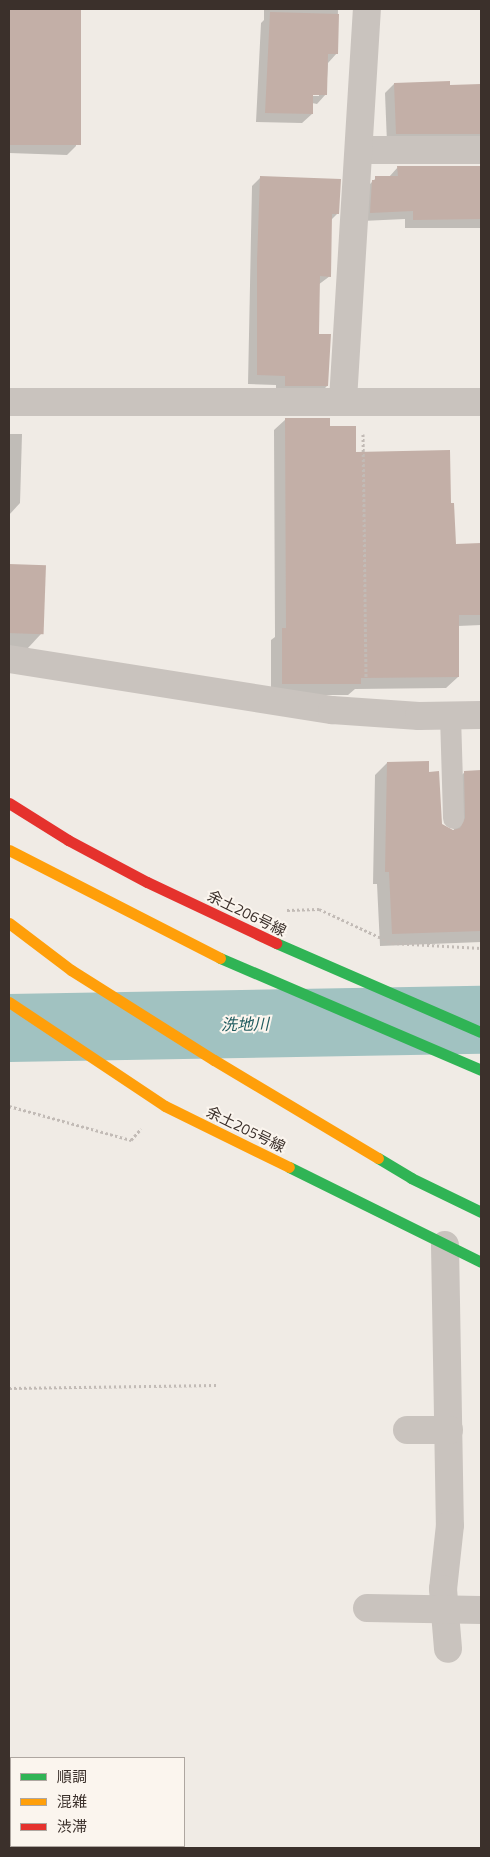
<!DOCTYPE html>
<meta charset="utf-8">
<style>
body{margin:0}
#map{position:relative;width:490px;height:1857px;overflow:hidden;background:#f0ebe5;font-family:"Titillium Web","Noto Sans JP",sans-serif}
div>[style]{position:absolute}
.shadow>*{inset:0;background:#0003}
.river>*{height:68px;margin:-34px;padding:0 34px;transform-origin:34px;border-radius:34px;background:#a1c2c1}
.building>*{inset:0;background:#c3afa7;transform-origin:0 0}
.path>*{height:3px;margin-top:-1.5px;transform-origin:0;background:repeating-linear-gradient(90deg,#c2bbb6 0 2.5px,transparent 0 5px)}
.lane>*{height:21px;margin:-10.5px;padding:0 10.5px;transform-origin:10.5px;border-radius:10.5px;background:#c9c3be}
.street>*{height:28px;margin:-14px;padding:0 14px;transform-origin:14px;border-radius:14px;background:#c9c3be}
.fast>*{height:11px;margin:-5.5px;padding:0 5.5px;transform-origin:5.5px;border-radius:5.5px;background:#30b455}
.slow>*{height:11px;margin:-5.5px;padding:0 5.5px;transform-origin:5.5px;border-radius:5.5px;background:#ff9f0a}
.jam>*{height:11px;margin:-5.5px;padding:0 5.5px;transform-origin:5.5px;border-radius:5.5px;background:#e5322d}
span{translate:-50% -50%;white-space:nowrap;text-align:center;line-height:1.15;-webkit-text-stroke:4px #fbf5ee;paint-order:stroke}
.street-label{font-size:15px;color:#3b302b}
.water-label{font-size:16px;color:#1f5a5e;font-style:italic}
.frame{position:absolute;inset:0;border:10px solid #3b302b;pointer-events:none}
.legend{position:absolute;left:10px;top:1757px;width:175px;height:90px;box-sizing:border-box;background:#fbf5ee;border:1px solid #aea6a0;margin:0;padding:6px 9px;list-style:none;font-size:15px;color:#3b302b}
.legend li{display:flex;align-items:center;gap:10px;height:25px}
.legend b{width:25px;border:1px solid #aea6a0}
</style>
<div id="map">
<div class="shadow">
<div style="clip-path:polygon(9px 9px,80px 9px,76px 146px,67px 155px,9px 153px)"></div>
<div style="clip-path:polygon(evenodd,264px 9px,338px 9px,337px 53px,328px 63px,326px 94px,317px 104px,312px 103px,312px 114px,302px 123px,256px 122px,261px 23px,264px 20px,264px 9px,319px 93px,319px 96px,307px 96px,319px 93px)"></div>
<div style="clip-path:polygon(394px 84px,481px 86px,481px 146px,387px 143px,385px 93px)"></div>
<div style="clip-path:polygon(398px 167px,481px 167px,481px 228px,405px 228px,405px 219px,362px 221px,367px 187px,376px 178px,389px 177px)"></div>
<div style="clip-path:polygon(261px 177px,338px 213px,331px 220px,330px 276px,318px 285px,318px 335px,327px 386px,318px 395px,276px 395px,276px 385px,248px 384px,252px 186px)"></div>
<div style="clip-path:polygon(286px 419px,328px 427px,355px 453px,450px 504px,454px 545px,481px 544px,481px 625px,458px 626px,458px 677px,446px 688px,355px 689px,348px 695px,271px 695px,271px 640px,275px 637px,274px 430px)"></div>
<div style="clip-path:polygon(9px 434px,22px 434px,20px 503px,9px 515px)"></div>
<div style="clip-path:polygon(9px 565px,44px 566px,41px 634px,27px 649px,9px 648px)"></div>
<div style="clip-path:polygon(387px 763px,427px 773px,442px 826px,454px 832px,452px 784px,465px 772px,481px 771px,481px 942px,380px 946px,377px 884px,373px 884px,375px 775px)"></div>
</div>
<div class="river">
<div style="left:9px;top:1028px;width:472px;rotate:-1deg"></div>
</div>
<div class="building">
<div style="left:9px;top:9px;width:72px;height:136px"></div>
<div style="clip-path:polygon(270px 12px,339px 14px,338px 54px,328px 54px,327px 95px,313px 95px,313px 114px,265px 113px)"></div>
<div style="clip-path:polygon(450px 81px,450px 85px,481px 84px,481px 134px,396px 134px,394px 83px)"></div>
<div style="clip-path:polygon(397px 166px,481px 166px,481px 219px,413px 220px,413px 211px,370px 213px,372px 180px,375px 180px,375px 176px,398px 176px)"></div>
<div style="clip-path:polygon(260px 176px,341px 179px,339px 214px,332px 214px,331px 277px,320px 276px,319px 334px,331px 334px,328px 386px,285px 386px,285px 376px,257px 375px,257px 261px)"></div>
<div style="clip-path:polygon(285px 418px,330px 418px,330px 426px,356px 426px,356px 452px,450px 450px,451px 503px,454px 503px,456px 544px,481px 543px,481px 615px,459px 615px,459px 677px,361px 678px,361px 684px,282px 684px,282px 628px,286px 628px)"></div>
<div style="left:9px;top:564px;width:37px;height:69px;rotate:2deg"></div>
<div style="clip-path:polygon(429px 761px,429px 772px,439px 771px,442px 824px,453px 830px,460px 828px,465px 818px,464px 771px,481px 770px,481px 931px,392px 934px,389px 872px,385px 872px,387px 762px)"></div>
</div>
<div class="path">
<div style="left:363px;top:434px;width:244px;rotate:89.3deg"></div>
<div style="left:287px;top:910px;width:32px;rotate:-2deg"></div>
<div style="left:319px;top:909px;width:81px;rotate:25deg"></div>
<div style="left:392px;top:943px;width:89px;rotate:3.2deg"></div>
<div style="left:9px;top:1106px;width:127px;rotate:15.6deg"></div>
<div style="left:131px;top:1140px;width:15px;rotate:-48deg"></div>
<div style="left:9px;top:1388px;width:208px;rotate:-0.8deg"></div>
</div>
<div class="lane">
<div style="left:450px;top:715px;width:103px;rotate:88.3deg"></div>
</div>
<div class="street">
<div style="left:359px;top:150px;width:122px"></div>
<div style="left:343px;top:400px;width:392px;rotate:-86.5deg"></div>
<div style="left:9px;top:402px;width:472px"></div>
<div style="left:9px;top:659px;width:327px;rotate:9deg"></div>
<div style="left:332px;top:710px;width:87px;rotate:3.9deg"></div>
<div style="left:419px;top:716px;width:62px;rotate:-0.9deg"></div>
<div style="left:445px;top:1245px;width:280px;rotate:89deg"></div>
<div style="left:450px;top:1525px;width:64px;rotate:96.2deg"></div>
<div style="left:443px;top:1589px;width:60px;rotate:85.2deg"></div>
<div style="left:407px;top:1430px;width:42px"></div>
<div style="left:367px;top:1608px;width:114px;rotate:1deg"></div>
</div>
<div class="fast">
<div style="left:276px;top:943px;width:223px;rotate:23.5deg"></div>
<div style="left:220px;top:958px;width:284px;rotate:23.2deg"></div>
<div style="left:378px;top:1158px;width:39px;rotate:31deg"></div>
<div style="left:411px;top:1178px;width:78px;rotate:25.9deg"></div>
<div style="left:289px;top:1167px;width:214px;rotate:26.3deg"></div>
</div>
<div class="slow">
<div style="left:9px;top:850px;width:237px;rotate:27.1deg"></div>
<div style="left:9px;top:923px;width:78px;rotate:37.2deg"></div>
<div style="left:71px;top:970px;width:169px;rotate:32.2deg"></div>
<div style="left:214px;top:1060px;width:191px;rotate:30.9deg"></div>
<div style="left:9px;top:1002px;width:187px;rotate:33.7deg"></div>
<div style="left:165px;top:1106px;width:138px;rotate:26.2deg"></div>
</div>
<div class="jam">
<div style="left:9px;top:803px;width:70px;rotate:32.1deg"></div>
<div style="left:68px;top:840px;width:89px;rotate:28deg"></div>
<div style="left:147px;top:882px;width:143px;rotate:25.3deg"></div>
</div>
<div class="street-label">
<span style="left:247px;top:913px;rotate:26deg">余土206号線</span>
<span style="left:246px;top:1129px;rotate:26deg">余土205号線</span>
</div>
<div class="water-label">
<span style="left:245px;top:1024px;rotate:-1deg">洗地川</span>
</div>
<div class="frame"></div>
<ul class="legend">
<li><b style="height:6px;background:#30b455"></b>順調</li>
<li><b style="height:6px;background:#ff9f0a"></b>混雑</li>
<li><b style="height:6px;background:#e5322d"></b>渋滞</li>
</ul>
</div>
